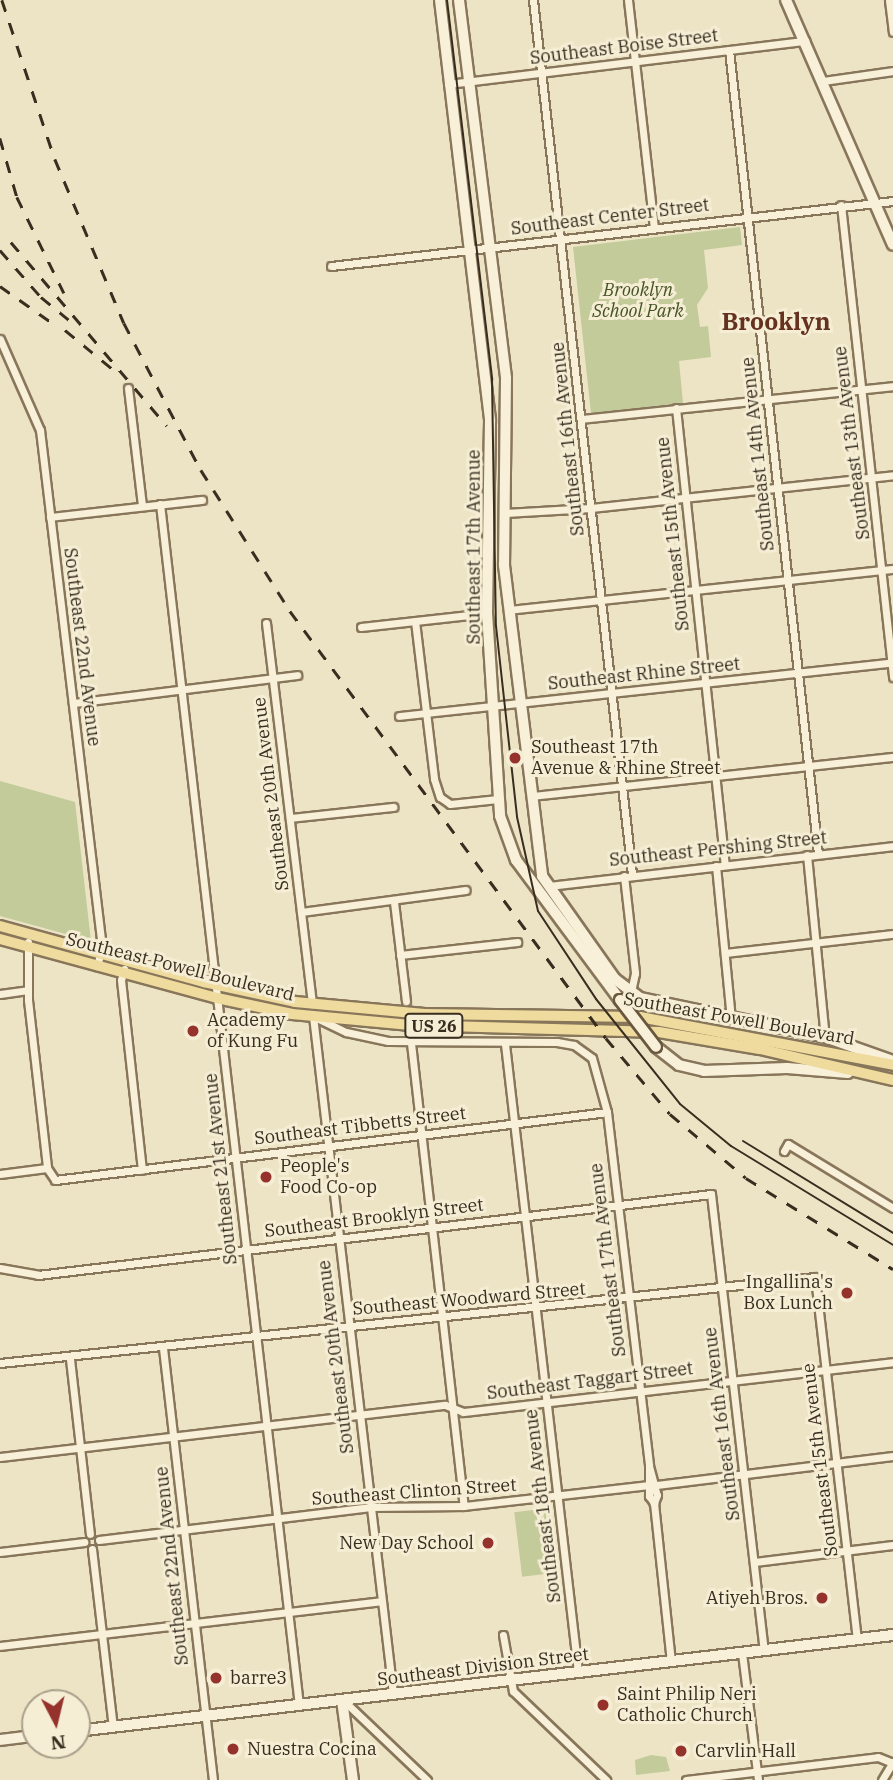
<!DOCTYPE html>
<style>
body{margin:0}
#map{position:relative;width:893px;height:1780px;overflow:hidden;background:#ede4c5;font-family:"IBM Plex Serif",serif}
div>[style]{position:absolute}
.green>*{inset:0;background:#c2cb99;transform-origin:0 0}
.roads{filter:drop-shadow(2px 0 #88765b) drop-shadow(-2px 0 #88765b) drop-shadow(0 2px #88765b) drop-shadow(0 -2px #88765b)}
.street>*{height:7px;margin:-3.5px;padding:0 3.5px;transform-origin:3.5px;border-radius:3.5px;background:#f8f0d8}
.secondary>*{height:10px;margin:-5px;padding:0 5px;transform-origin:5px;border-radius:5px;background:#f8f0d8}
.primary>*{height:10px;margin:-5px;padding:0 5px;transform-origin:5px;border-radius:5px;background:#efdb9d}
.tram>*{height:2px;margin:-1px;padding:0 1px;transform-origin:1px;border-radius:1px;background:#382d1f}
.rail>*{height:2.5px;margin-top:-1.25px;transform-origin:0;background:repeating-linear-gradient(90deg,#382d1f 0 12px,transparent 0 24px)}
.bridges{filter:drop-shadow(2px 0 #69573e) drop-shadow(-2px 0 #69573e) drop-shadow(0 2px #69573e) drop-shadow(0 -2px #69573e)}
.secondary-bridge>*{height:10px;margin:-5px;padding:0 5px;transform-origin:5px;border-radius:5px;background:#f8f0d8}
.dots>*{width:19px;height:19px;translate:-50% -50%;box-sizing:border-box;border:4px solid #f5edd4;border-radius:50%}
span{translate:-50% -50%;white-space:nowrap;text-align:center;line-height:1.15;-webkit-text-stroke:6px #f5edd4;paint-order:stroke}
.shield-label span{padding:2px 5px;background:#f5edd4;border:2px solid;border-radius:5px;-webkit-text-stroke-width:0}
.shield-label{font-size:16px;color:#382d1f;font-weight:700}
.street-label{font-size:18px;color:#382d1f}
.park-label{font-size:18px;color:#455426;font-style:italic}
.poi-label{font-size:18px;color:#382d1f}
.left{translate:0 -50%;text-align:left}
.right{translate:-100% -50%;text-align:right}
.district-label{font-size:24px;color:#64321f;font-weight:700}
.north{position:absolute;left:21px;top:1689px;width:70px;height:70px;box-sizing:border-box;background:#f5edd4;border:2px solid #a9a08c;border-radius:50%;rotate:173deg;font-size:19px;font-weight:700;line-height:28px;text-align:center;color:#382d1f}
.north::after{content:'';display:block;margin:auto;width:24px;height:32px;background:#95322c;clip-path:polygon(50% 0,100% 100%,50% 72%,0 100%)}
</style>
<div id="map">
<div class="green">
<div style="clip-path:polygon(740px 227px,742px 245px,704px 250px,708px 288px,697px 305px,700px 327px,708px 326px,711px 357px,679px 361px,683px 403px,591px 413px,573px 247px)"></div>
<div style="clip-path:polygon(0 781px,75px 802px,91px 941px,0 916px)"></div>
<div style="left:549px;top:1508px;width:65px;height:35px;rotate:83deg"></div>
<div style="clip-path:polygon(651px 1755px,666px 1757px,670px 1771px,636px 1775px,635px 1760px)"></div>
</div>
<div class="roads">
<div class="street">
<div style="left:533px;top:0;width:881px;rotate:83.54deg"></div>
<div style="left:628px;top:0;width:228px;rotate:83.5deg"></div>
<div style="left:889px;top:0;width:32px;rotate:83deg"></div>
<div style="left:729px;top:50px;width:809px;rotate:83.68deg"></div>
<div style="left:823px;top:81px;width:71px;rotate:-8.1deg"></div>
<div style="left:448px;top:84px;width:360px;rotate:-6.9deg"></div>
<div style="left:841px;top:205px;width:475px;rotate:83.7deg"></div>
<div style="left:331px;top:266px;width:566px;rotate:-6.6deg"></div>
<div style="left:0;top:339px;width:99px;rotate:66.3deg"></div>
<div style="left:40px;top:430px;width:522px;rotate:83.17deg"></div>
<div style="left:102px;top:948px;width:19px;rotate:106deg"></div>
<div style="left:128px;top:388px;width:119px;rotate:83.2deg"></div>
<div style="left:676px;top:408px;width:459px;rotate:83.9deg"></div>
<div style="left:581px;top:419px;width:314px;rotate:-6deg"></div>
<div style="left:160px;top:504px;width:1209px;rotate:83.4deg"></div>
<div style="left:505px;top:513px;width:86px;rotate:-3.3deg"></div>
<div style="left:591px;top:508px;width:304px;rotate:-6.2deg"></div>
<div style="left:50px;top:517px;width:153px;rotate:-6.4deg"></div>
<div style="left:508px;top:610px;width:387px;rotate:-6.1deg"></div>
<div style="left:415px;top:621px;width:159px;rotate:83.1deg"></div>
<div style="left:434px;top:779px;width:19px;rotate:72deg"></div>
<div style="left:440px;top:797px;width:12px;rotate:35deg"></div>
<div style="left:450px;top:804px;width:48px;rotate:-5.9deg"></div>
<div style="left:266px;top:623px;width:384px;rotate:83.1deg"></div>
<div style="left:361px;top:627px;width:127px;rotate:-6.3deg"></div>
<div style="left:73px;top:703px;width:226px;rotate:-7.1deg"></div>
<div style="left:399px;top:716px;width:497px;rotate:-6.2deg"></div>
<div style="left:532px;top:796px;width:363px;rotate:-6.2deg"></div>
<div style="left:290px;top:818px;width:104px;rotate:-6.1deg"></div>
<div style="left:807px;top:855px;width:183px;rotate:84.4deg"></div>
<div style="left:716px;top:866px;width:154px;rotate:84.4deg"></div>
<div style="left:624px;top:876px;width:98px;rotate:83.5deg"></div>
<div style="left:635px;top:973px;width:19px;rotate:102deg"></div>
<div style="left:548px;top:886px;width:347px;rotate:-6.6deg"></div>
<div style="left:394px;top:902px;width:100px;rotate:83.1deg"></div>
<div style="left:301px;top:912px;width:166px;rotate:-7.6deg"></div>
<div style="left:28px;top:942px;width:58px;rotate:90deg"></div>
<div style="left:28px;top:1000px;width:169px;rotate:83.5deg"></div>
<div style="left:47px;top:1168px;width:14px;rotate:56deg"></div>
<div style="left:55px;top:1180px;width:556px;rotate:-7.02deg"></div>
<div style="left:725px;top:953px;width:169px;rotate:-6.5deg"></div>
<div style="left:400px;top:955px;width:118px;rotate:-6.3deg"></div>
<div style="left:124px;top:969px;width:11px;rotate:105deg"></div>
<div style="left:121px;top:980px;width:191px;rotate:83.7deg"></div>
<div style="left:0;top:994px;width:28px;rotate:-8deg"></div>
<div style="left:313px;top:1016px;width:683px;rotate:83.27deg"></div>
<div style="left:319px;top:1019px;width:30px;rotate:26deg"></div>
<div style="left:346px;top:1032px;width:43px;rotate:12.1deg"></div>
<div style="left:388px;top:1041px;width:169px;rotate:0.3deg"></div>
<div style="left:557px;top:1042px;width:17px;rotate:10deg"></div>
<div style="left:574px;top:1045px;width:22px;rotate:36deg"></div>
<div style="left:592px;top:1058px;width:56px;rotate:74.5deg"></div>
<div style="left:607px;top:1112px;width:356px;rotate:83.2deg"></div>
<div style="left:649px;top:1466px;width:30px;rotate:90deg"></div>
<div style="left:649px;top:1496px;width:9px;rotate:54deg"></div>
<div style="left:411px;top:1043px;width:466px;rotate:83.5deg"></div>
<div style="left:505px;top:1044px;width:632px;rotate:83.37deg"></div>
<div style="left:784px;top:1151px;width:8px;rotate:-60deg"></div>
<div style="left:788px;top:1144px;width:123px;rotate:31.4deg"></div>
<div style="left:0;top:1174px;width:47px;rotate:-7.3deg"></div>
<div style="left:0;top:1268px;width:39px;rotate:10deg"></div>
<div style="left:38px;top:1275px;width:678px;rotate:-6.86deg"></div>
<div style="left:711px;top:1194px;width:459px;rotate:83.4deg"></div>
<div style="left:163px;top:1348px;width:435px;rotate:83.4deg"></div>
<div style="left:70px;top:1359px;width:176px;rotate:83.5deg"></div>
<div style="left:0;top:1363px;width:820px;rotate:-6.02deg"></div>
<div style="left:815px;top:1277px;width:364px;rotate:83.4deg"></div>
<div style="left:0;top:1457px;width:448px;rotate:-6.7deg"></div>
<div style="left:445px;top:1405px;width:19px;rotate:21deg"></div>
<div style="left:463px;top:1412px;width:433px;rotate:-6.6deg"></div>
<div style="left:649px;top:1466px;width:30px;rotate:75deg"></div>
<div style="left:657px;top:1495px;width:9px;rotate:111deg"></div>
<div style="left:654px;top:1503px;width:159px;rotate:83.9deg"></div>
<div style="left:656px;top:1485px;width:239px;rotate:-7deg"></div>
<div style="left:99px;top:1540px;width:274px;rotate:-6.9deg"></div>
<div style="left:371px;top:1507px;width:93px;rotate:-0.6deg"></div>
<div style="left:464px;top:1506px;width:185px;rotate:-6.5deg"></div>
<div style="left:92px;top:1549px;width:179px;rotate:83.3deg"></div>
<div style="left:0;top:1552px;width:85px;rotate:-6.8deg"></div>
<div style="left:754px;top:1562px;width:140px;rotate:-7deg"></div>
<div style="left:503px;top:1635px;width:57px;rotate:79.9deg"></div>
<div style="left:513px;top:1691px;width:129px;rotate:43.7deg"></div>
<div style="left:0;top:1646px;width:384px;rotate:-6.7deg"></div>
<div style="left:742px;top:1653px;width:128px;rotate:82.8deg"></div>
<div style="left:343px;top:1700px;width:116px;rotate:43.6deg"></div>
<div style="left:686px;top:1780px;width:193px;rotate:-6.8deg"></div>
<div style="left:878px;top:1757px;width:16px;rotate:22deg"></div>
<div style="left:882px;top:1780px;width:21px;rotate:-59deg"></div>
</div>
<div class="secondary">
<div style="left:440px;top:0;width:424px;rotate:83.2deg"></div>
<div style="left:490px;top:421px;width:192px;rotate:90.9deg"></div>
<div style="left:487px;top:613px;width:203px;rotate:86.3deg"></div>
<div style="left:500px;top:816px;width:47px;rotate:70deg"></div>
<div style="left:516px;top:860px;width:174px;rotate:53.4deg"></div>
<div style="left:459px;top:0;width:381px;rotate:82.9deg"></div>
<div style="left:506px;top:378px;width:187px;rotate:90.6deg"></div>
<div style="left:504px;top:565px;width:313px;rotate:83deg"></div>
<div style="left:542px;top:876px;width:126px;rotate:54.7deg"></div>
<div style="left:615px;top:979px;width:31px;rotate:37deg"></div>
<div style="left:640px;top:998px;width:189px;rotate:11.9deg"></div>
<div style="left:825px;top:1037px;width:72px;rotate:19.4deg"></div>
<div style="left:786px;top:0;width:267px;rotate:66.4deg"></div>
<div style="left:656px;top:1047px;width:29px;rotate:38deg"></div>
<div style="left:679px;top:1065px;width:26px;rotate:13deg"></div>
<div style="left:704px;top:1071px;width:83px;rotate:-2.1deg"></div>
<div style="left:787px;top:1068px;width:61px;rotate:4.7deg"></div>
<div style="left:342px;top:1700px;width:81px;rotate:82.2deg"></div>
<div style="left:77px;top:1731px;width:822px;rotate:-6.71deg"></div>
<div style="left:0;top:1740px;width:35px;rotate:-7deg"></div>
</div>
<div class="primary">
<div style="left:0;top:926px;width:212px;rotate:15.4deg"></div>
<div style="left:204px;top:982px;width:93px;rotate:12.4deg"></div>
<div style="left:295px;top:1002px;width:130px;rotate:5.3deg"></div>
<div style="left:424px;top:1014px;width:216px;rotate:0.8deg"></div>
<div style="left:640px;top:1017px;width:258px;rotate:10.7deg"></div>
<div style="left:0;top:939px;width:225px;rotate:15.2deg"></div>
<div style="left:217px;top:998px;width:77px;rotate:12deg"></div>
<div style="left:292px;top:1014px;width:119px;rotate:5.3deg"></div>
<div style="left:410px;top:1025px;width:249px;rotate:1.6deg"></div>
<div style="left:659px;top:1032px;width:102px;rotate:9.6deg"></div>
<div style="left:760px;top:1049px;width:137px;rotate:13.1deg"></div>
</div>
</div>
<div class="tram">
<div style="left:447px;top:0;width:382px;rotate:83.2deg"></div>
<div style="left:492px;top:379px;width:247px;rotate:89.1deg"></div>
<div style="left:496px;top:626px;width:192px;rotate:83.7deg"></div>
<div style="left:517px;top:817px;width:96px;rotate:77.4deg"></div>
<div style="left:538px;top:911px;width:105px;rotate:56.6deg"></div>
<div style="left:596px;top:999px;width:134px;rotate:51.3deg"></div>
<div style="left:680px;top:1104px;width:66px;rotate:39.5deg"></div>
<div style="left:731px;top:1146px;width:190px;rotate:31.4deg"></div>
<div style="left:743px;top:1141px;width:176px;rotate:31.5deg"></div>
</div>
<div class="rail">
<div style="left:2px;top:0;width:168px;rotate:71.6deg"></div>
<div style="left:55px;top:159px;width:178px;rotate:67.2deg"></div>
<div style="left:124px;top:323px;width:166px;rotate:62.4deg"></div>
<div style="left:201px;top:470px;width:167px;rotate:57.7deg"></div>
<div style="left:290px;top:611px;width:531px;rotate:53.5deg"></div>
<div style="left:606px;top:1038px;width:99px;rotate:49.9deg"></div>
<div style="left:670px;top:1114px;width:99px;rotate:40.1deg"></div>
<div style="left:746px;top:1178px;width:173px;rotate:31.8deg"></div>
<div style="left:0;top:138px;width:61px;rotate:73.9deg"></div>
<div style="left:17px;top:197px;width:107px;rotate:63.9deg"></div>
<div style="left:11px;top:242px;width:241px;rotate:49.7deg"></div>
<div style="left:0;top:250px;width:62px;rotate:48.9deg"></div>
<div style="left:41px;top:297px;width:43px;rotate:39.3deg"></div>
<div style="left:0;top:286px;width:62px;rotate:35.2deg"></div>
<div style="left:65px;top:330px;width:65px;rotate:39.4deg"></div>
</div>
<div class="bridges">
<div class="secondary-bridge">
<div style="left:620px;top:1000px;width:59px;rotate:52.5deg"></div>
</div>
</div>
<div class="dots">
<div style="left:515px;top:758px;background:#95322c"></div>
<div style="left:193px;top:1031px;background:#95322c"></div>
<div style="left:266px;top:1177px;background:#95322c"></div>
<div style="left:847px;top:1293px;background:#95322c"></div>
<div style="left:488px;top:1543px;background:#95322c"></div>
<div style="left:822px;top:1598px;background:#95322c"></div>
<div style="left:216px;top:1678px;background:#95322c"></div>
<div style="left:603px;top:1705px;background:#95322c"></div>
<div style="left:233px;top:1749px;background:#95322c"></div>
<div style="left:681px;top:1751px;background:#95322c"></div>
</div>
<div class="shield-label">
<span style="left:434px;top:1026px">US 26</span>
</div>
<div class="street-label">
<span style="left:624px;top:47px;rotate:-7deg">Southeast Boise Street</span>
<span style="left:610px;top:217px;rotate:-7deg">Southeast Center Street</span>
<span style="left:568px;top:439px;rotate:-96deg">Southeast 16th Avenue</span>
<span style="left:852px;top:443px;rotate:-97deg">Southeast 13th Avenue</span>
<span style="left:758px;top:454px;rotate:-96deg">Southeast 14th Avenue</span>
<span style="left:673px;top:534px;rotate:-96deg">Southeast 15th Avenue</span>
<span style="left:474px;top:547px;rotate:-90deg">Southeast 17th Avenue</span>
<span style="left:82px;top:647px;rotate:83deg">Southeast 22nd Avenue</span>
<span style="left:644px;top:674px;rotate:-6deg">Southeast Rhine Street</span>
<span style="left:271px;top:794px;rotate:-97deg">Southeast 20th Avenue</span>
<span style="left:718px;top:849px;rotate:-6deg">Southeast Pershing Street</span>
<span style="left:180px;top:967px;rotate:14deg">Southeast Powell Boulevard</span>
<span style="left:739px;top:1019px;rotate:10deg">Southeast Powell Boulevard</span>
<span style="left:360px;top:1126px;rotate:-7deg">Southeast Tibbetts Street</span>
<span style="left:221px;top:1169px;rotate:-96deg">Southeast 21st Avenue</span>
<span style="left:374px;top:1218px;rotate:-7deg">Southeast Brooklyn Street</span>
<span style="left:608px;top:1260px;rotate:-97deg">Southeast 17th Avenue</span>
<span style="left:469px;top:1299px;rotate:-5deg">Southeast Woodward Street</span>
<span style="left:336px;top:1357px;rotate:-97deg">Southeast 20th Avenue</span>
<span style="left:590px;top:1381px;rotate:-7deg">Southeast Taggart Street</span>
<span style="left:722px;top:1424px;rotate:-97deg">Southeast 16th Avenue</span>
<span style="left:820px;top:1460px;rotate:-97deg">Southeast 15th Avenue</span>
<span style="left:414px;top:1492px;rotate:-4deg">Southeast Clinton Street</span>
<span style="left:543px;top:1506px;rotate:-97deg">Southeast 18th Avenue</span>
<span style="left:172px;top:1566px;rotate:-96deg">Southeast 22nd Avenue</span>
<span style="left:483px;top:1667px;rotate:-7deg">Southeast Division Street</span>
</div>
<div class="park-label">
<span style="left:638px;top:301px">Brooklyn<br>School Park</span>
</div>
<div class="poi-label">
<span class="left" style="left:531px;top:758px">Southeast 17th<br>Avenue &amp; Rhine Street</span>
<span class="left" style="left:207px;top:1031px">Academy<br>of Kung Fu</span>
<span class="left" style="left:280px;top:1177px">People's<br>Food Co-op</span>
<span class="right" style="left:833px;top:1293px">Ingallina's<br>Box Lunch</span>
<span class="right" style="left:474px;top:1543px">New Day School</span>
<span class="right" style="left:808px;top:1598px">Atiyeh Bros.</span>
<span class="left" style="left:230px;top:1678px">barre3</span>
<span class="left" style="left:617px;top:1705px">Saint Philip Neri<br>Catholic Church</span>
<span class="left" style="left:247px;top:1749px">Nuestra Cocina</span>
<span class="left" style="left:695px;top:1751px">Carvlin Hall</span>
</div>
<div class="district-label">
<span style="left:776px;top:322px">Brooklyn</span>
</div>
<div class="north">N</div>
</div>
